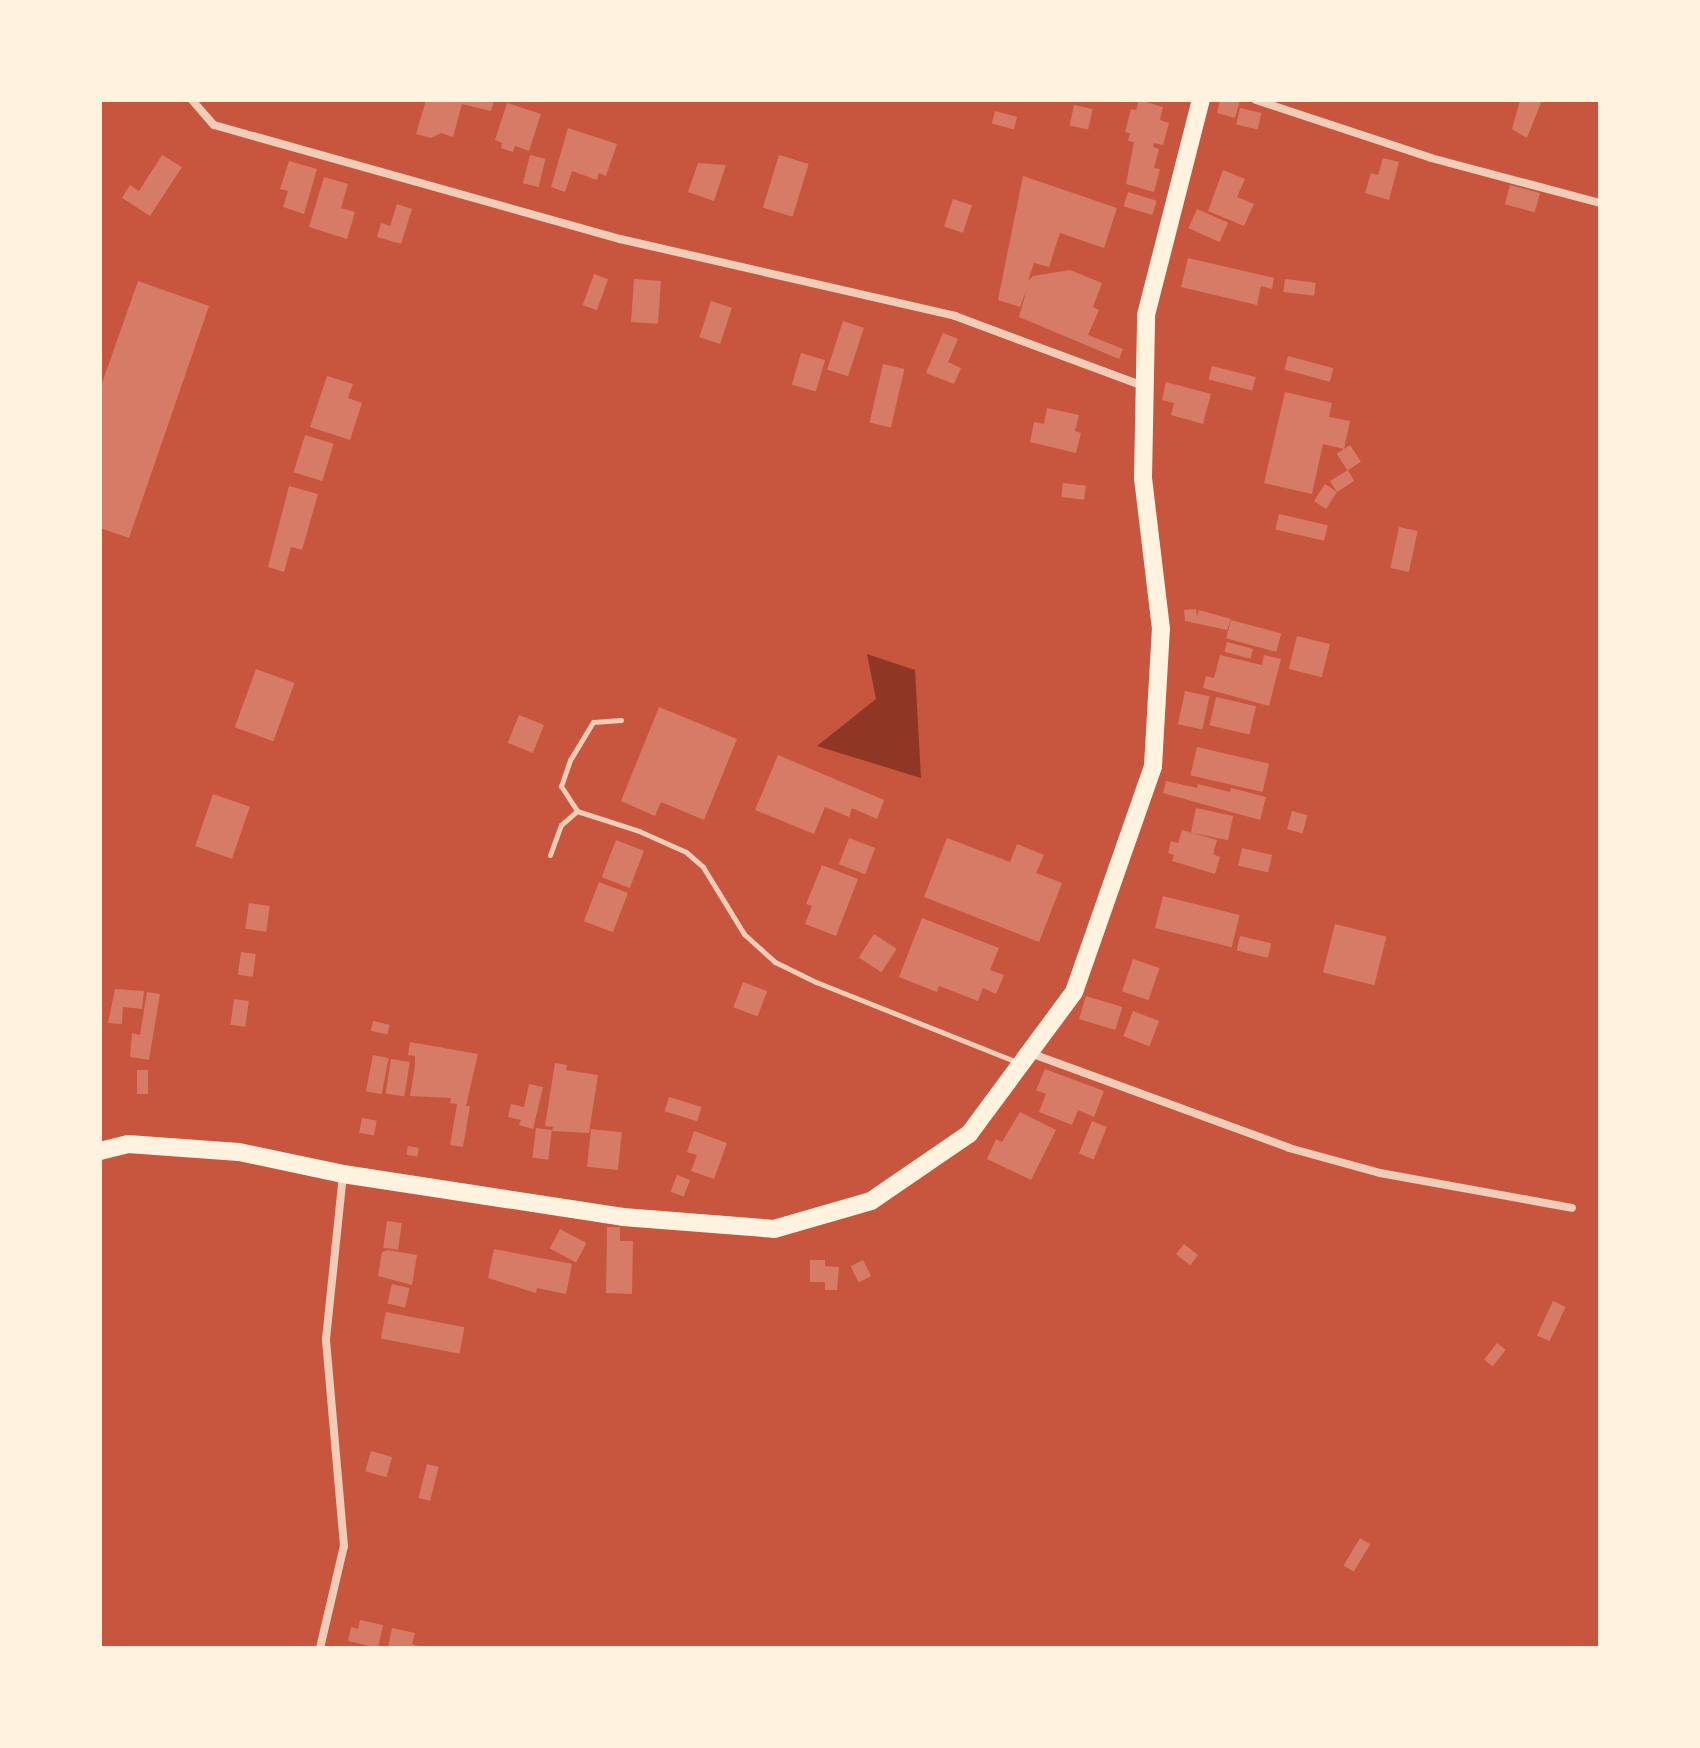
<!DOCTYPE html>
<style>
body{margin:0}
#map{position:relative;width:1700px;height:1748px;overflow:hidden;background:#c8553d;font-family:Poppins,sans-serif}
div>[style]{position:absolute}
.water>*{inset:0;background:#8f3625}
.building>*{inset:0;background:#d67c66;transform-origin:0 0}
.service>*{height:5px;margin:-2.5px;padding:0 2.5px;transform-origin:2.5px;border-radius:2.5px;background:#f1ccb7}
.minor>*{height:8px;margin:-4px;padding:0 4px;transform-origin:4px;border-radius:4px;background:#f1ccb7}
.trunk>*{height:18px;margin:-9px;padding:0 9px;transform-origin:9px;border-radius:9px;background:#fff3e0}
span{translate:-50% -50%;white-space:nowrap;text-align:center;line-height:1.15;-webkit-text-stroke:6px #fff3e0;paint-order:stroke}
.frame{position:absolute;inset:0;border:102px solid #fff3e0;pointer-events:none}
</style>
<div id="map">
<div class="water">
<div style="clip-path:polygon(867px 654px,915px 670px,921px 778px,817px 746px,876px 699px)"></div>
</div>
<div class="building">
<div style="clip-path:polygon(426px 100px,494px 100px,491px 111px,462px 104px,453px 137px,441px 133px,431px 138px,416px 134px)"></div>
<div style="clip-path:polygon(1139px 100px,1163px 107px,1160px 120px,1169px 123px,1163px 145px,1154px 143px,1153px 147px,1159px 149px,1154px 168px,1160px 169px,1154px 192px,1126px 184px,1134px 142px,1128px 141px,1130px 133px,1125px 132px,1131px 109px,1136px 110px)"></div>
<div style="clip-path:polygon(1220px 100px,1240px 100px,1235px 118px,1217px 113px)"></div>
<div style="clip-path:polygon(1520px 100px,1542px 100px,1527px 138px,1512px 129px)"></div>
<div style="clip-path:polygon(507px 103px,541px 114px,529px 151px,515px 146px,513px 152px,501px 148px,502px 143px,495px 140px)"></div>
<div style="left:1074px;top:105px;width:19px;height:21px;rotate:12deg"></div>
<div style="left:1240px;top:108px;width:22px;height:17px;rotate:13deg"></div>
<div style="left:995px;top:111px;width:23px;height:13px;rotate:15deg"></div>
<div style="clip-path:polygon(568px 128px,617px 144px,606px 176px,599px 173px,597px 180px,572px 171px,565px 192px,551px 187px)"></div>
<div style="clip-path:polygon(162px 155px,182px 167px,150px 216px,122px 198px,130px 185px,139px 191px)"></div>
<div style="left:530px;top:155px;width:16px;height:29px;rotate:14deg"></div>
<div style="left:779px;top:155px;width:31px;height:55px;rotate:17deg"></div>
<div style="clip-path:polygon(1383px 158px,1399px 162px,1389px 200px,1365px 193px,1371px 173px,1378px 175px)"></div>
<div style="clip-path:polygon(289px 161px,317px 169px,304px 214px,283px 207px,288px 191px,280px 189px)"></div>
<div style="clip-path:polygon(698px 163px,726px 165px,714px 201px,688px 192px)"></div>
<div style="clip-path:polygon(1223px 170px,1245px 179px,1237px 197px,1254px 204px,1244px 226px,1208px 211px)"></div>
<div style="clip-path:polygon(1023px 176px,1117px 208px,1104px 248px,1060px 233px,1049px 267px,1034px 263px,1028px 281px,1033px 276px,1070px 270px,1102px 283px,1093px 307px,1099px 310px,1088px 335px,1123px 349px,1119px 359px,1019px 317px,1027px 288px,1020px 307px,998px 300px)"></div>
<div style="clip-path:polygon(324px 177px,348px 184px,341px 208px,355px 212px,347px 239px,309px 227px)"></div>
<div style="left:1510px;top:185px;width:31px;height:20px;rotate:15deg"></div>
<div style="left:1128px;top:192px;width:30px;height:15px;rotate:17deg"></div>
<div style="left:953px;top:199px;width:20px;height:29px;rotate:18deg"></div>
<div style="clip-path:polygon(397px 204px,412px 209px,401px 244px,377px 237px,381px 223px,390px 226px)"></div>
<div style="left:1197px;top:209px;width:34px;height:21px;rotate:24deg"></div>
<div style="clip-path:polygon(1188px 258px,1274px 278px,1272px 289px,1261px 286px,1257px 305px,1181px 287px)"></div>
<div style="left:594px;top:274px;width:15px;height:33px;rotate:20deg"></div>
<div style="left:634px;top:279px;width:27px;height:43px;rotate:4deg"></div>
<div style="left:1285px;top:279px;width:31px;height:13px;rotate:7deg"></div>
<div style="clip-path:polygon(138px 281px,209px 306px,129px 538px,100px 528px,100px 389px)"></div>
<div style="left:711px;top:301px;width:22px;height:38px;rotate:18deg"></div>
<div style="left:843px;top:321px;width:22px;height:51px;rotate:18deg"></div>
<div style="clip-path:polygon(943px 333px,958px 339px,948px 362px,961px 368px,954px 384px,926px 373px)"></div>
<div style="left:801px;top:353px;width:25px;height:33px;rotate:16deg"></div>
<div style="left:1288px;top:356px;width:47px;height:14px;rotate:15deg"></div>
<div style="left:883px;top:364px;width:22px;height:60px;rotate:13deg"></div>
<div style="left:1212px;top:366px;width:45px;height:14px;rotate:14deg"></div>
<div style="clip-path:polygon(327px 376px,353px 384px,348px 398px,362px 403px,350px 440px,310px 427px)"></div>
<div style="clip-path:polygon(1166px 382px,1211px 394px,1203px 424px,1171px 415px,1174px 403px,1162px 400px)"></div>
<div style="clip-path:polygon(1285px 392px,1332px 403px,1329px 417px,1350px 421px,1344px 449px,1323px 444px,1312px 494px,1264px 483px)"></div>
<div style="clip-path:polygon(1047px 408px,1079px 415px,1075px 431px,1081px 433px,1076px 453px,1030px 442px,1034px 422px,1044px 424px)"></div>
<div style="left:305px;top:435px;width:30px;height:39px;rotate:17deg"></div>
<div style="left:1350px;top:445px;width:20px;height:16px;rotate:57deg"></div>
<div style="clip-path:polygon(1348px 470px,1354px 481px,1337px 492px,1326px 509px,1314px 501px,1325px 484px,1337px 492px,1330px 481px)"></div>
<div style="left:1063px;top:483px;width:23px;height:14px;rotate:7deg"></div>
<div style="clip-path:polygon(289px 486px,318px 494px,302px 550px,291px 547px,284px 572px,268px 567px)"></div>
<div style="left:1279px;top:514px;width:50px;height:16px;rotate:13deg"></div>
<div style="left:1399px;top:527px;width:19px;height:42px;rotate:12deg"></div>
<div style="clip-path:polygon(1196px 609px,1197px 617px,1199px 610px,1231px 619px,1227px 630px,1185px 621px,1184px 610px)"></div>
<div style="left:1231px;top:620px;width:52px;height:19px;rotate:15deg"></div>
<div style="left:1297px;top:636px;width:34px;height:34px;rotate:14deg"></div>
<div style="left:1227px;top:642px;width:27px;height:10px;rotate:15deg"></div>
<div style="clip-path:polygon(1220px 655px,1262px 665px,1264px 655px,1281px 659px,1269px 706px,1203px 688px,1206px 676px,1214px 678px)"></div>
<div style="left:256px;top:669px;width:41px;height:62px;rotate:20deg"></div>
<div style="left:1185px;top:691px;width:25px;height:34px;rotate:12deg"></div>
<div style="left:1216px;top:697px;width:41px;height:29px;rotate:13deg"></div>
<div style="clip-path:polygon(659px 707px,737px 739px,704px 820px,661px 802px,655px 816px,621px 801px)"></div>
<div style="left:519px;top:715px;width:27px;height:30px;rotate:22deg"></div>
<div style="left:1197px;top:747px;width:74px;height:29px;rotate:13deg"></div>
<div style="clip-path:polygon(778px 755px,884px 800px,877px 819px,852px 808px,849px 817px,825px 807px,814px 834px,755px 810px)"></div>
<div style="clip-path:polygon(1166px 781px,1197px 788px,1198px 784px,1230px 792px,1231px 788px,1266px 797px,1260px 820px,1163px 793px)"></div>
<div style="left:213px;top:794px;width:39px;height:55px;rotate:19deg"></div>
<div style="left:1196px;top:808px;width:38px;height:25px;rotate:12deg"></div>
<div style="left:1292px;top:811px;width:16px;height:19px;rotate:15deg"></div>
<div style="clip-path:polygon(1182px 830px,1217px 840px,1213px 854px,1220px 857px,1215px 874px,1172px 861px,1174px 855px,1168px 853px,1171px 841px,1178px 843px)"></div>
<div style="left:849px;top:838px;width:28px;height:28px;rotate:21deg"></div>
<div style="clip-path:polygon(947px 838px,1010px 862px,1017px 844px,1044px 855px,1036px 873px,1062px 883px,1039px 942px,924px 897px)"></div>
<div style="left:616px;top:840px;width:30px;height:40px;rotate:21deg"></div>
<div style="left:1242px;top:848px;width:31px;height:18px;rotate:13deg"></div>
<div style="clip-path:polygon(822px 865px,858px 879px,836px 936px,805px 924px,812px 906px,806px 904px)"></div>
<div style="left:599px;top:882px;width:31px;height:42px;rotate:21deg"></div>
<div style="left:1163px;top:896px;width:79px;height:33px;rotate:14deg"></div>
<div style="left:249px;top:903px;width:21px;height:26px;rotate:8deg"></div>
<div style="clip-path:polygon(922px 918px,999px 948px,990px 970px,1004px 975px,996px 994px,983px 988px,978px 1001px,939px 986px,937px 992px,899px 977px)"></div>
<div style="left:1335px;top:924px;width:53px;height:50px;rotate:14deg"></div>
<div style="left:874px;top:934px;width:27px;height:28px;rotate:33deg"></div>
<div style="left:1240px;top:936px;width:32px;height:15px;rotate:13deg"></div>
<div style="left:241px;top:952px;width:15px;height:23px;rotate:8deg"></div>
<div style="left:1133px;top:959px;width:28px;height:34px;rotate:19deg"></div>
<div style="left:743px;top:982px;width:26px;height:27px;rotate:21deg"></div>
<div style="clip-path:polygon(115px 989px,144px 991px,142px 1009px,123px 1007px,122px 1024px,108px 1023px)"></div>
<div style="clip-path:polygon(147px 992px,160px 994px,149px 1060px,130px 1057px,132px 1033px,140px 1035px)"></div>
<div style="left:1086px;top:996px;width:38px;height:24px;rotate:17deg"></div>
<div style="left:234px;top:999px;width:15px;height:26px;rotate:8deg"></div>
<div style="left:1133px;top:1011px;width:28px;height:27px;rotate:21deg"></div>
<div style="left:373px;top:1021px;width:17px;height:10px;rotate:13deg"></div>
<div style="clip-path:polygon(410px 1042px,478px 1054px,466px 1106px,470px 1106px,463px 1147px,450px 1145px,457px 1104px,450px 1103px,451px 1098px,410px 1096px,415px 1065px,415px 1056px,408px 1055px)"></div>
<div style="left:373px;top:1055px;width:16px;height:37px;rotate:11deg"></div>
<div style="left:391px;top:1059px;width:19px;height:35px;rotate:9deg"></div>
<div style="clip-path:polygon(555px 1063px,567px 1065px,566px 1070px,598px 1075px,589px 1133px,552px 1131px,553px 1127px,545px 1126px)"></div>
<div style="clip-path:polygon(1045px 1069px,1104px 1091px,1094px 1117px,1078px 1110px,1072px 1125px,1039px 1112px,1046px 1094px,1036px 1090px)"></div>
<div style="left:137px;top:1070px;width:11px;height:24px"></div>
<div style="clip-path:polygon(529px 1084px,543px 1087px,533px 1129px,519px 1125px,521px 1120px,508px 1117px,511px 1104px,524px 1107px)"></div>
<div style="left:669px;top:1097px;width:34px;height:15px;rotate:17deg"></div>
<div style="clip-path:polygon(1020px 1112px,1056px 1130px,1031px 1180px,987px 1159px,996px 1139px,1002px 1142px)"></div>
<div style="left:362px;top:1118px;width:15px;height:15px;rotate:11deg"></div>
<div style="left:1092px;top:1121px;width:16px;height:35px;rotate:22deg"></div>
<div style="left:536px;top:1128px;width:16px;height:30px;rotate:7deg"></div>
<div style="left:591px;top:1129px;width:31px;height:38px;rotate:6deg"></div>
<div style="clip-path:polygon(694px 1131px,727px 1143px,714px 1179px,691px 1171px,697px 1155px,687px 1152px)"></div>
<div style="left:408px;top:1146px;width:11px;height:9px;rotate:10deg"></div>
<div style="left:677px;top:1175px;width:14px;height:18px;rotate:21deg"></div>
<div style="left:387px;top:1221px;width:15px;height:27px;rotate:8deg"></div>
<div style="clip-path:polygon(607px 1227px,620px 1227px,620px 1241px,633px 1241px,632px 1294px,606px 1293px)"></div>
<div style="left:560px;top:1229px;width:30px;height:22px;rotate:28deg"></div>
<div style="left:1184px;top:1244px;width:18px;height:13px;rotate:38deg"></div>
<div style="clip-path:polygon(494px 1249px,572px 1264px,566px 1294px,537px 1288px,536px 1293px,488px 1278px)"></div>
<div style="clip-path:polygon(388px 1250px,417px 1255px,412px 1285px,378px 1276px,382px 1252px)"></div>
<div style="clip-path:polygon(810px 1260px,825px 1260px,825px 1266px,839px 1267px,837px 1290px,825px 1290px,825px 1282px,810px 1282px)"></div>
<div style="left:863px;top:1260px;width:18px;height:14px;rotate:63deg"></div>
<div style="left:392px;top:1284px;width:18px;height:20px;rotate:13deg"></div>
<div style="left:1553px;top:1301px;width:14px;height:38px;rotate:25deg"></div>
<div style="left:386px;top:1312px;width:80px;height:27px;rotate:11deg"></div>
<div style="left:1497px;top:1343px;width:11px;height:21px;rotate:38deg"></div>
<div style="left:371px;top:1451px;width:22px;height:21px;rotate:16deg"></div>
<div style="left:427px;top:1464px;width:12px;height:35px;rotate:14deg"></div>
<div style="left:1360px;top:1538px;width:12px;height:32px;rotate:31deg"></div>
<div style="clip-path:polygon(360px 1620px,383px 1625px,378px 1648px,348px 1641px,351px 1627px,358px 1629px)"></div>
<div style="clip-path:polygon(392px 1628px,415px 1633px,412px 1644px,425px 1648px,388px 1648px)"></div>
</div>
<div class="service">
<div style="left:621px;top:720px;width:28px;rotate:176deg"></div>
<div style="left:593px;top:722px;width:44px;rotate:121.2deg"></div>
<div style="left:570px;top:760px;width:28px;rotate:109deg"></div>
<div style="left:561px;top:786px;width:30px;rotate:57deg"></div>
<div style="left:577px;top:811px;width:65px;rotate:17.9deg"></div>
<div style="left:639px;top:831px;width:51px;rotate:24.1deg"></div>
<div style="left:686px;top:852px;width:23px;rotate:41deg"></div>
<div style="left:703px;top:867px;width:79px;rotate:58.5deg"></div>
<div style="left:744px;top:934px;width:42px;rotate:42.1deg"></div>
<div style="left:775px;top:962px;width:46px;rotate:26deg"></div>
<div style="left:816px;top:982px;width:216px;rotate:21.7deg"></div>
<div style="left:550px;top:855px;width:32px;rotate:-70deg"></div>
<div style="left:561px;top:825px;width:21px;rotate:-41deg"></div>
</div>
<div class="minor">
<div style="left:192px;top:100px;width:33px;rotate:49deg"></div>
<div style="left:214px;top:125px;width:422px;rotate:15.7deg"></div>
<div style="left:620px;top:239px;width:344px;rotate:12.9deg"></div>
<div style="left:955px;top:316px;width:201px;rotate:20.4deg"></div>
<div style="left:1256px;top:100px;width:184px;rotate:18.3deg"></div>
<div style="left:1431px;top:158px;width:175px;rotate:14.9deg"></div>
<div style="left:1030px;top:1053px;width:276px;rotate:20.1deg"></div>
<div style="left:1289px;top:1148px;width:94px;rotate:15.4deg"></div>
<div style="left:1380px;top:1173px;width:195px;rotate:10.3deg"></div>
<div style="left:320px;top:1648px;width:105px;rotate:-76.8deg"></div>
<div style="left:344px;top:1546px;width:208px;rotate:-95deg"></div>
<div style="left:326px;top:1339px;width:165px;rotate:-84.1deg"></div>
</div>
<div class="trunk">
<div style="left:100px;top:1151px;width:29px;rotate:-14deg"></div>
<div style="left:128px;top:1144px;width:111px;rotate:4.1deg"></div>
<div style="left:239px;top:1152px;width:106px;rotate:11.9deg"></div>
<div style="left:343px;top:1174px;width:283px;rotate:8.7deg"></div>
<div style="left:623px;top:1217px;width:151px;rotate:4.5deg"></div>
<div style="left:774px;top:1229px;width:101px;rotate:-16.1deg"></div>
<div style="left:871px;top:1201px;width:119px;rotate:-34.4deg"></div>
<div style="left:969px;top:1134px;width:177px;rotate:-53.5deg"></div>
<div style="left:1074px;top:992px;width:239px;rotate:-70.7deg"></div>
<div style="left:1153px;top:766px;width:137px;rotate:-86.7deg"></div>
<div style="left:1161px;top:629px;width:152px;rotate:-96.8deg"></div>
<div style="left:1143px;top:478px;width:163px;rotate:-88.9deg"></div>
<div style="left:1146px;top:315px;width:222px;rotate:-75.7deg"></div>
</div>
<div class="frame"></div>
</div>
